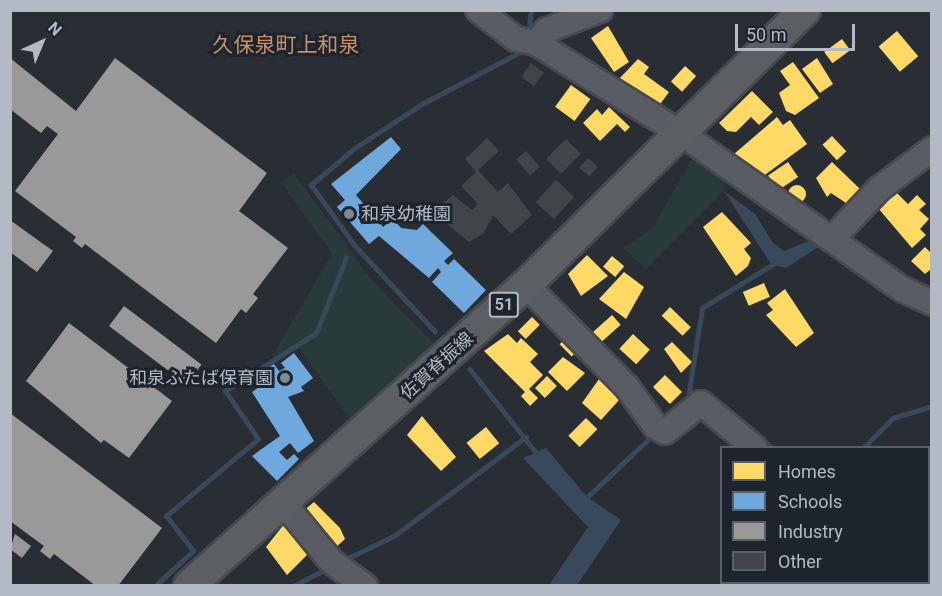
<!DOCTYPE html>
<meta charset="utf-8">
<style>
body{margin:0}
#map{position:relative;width:942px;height:596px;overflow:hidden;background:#292e34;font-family:Roboto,"Noto Sans JP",sans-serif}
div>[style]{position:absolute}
.green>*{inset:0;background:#293a3b}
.water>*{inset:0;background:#39495c}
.homes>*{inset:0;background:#ffd966;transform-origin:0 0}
.round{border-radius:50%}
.schools>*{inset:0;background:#6fa8dc}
.industry>*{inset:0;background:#999;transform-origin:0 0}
.stream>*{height:4.5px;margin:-2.25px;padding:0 2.25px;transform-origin:2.25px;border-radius:2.25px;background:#39495c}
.building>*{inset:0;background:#41454a;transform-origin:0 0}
.roads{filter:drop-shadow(2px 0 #474a4f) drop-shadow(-2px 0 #474a4f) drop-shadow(0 2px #474a4f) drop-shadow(0 -2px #474a4f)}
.minor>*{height:24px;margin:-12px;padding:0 12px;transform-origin:12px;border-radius:12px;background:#595c62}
.major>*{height:30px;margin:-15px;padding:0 15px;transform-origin:15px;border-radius:15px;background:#5b5f64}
.dots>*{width:16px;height:16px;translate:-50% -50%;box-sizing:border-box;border:3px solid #1d242e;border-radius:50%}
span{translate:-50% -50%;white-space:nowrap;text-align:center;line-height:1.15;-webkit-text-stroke:6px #1d242e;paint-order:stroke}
.shield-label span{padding:2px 4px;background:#1d242e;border:2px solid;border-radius:4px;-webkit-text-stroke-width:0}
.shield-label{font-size:16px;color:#b3bac5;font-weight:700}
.poi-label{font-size:18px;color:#b3bac5}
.left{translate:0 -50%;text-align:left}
.right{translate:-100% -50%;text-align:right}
.street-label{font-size:18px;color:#b3bac5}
.quarter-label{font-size:21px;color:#ca9068}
.frame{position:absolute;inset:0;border:12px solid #b3bac5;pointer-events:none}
.legend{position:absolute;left:720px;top:446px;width:210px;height:138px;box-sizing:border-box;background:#1d242e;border:2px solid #59606a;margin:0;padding:8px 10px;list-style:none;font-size:18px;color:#b3bac5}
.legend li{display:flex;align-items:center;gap:12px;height:30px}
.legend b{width:30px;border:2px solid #59606a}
.north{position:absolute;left:12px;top:12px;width:60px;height:60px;-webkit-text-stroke:4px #1d242e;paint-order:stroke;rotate:44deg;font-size:16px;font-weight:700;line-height:24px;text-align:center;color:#b3bac5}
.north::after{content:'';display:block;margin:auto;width:21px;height:27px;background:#b3bac5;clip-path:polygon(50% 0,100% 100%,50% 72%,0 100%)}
.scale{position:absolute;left:735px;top:24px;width:120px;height:27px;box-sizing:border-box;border:3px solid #b3bac5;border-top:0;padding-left:8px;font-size:18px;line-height:21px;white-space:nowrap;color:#b3bac5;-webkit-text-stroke:4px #1d242e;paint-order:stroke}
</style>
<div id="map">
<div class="green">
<div style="clip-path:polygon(697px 150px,727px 171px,724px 191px,646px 269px,623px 248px,652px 229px)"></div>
<div style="clip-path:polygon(294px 173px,370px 278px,435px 345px,350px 419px,300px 349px,272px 356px,332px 254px,281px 182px)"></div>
</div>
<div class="water">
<div style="clip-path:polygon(931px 135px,823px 244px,786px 268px,771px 264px,724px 191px,755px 214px,773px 243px,784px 251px,816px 238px)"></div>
<div style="clip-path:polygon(546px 448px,587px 497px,621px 520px,577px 585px,549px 585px,588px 527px,523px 458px)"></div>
</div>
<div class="homes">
<div style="clip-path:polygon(608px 26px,629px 62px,614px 72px,591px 38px)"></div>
<div style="left:897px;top:31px;width:33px;height:24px;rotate:50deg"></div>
<div style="left:842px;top:39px;width:14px;height:22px;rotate:54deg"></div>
<div style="clip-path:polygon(817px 58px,833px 84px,820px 93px,802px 69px)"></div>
<div style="clip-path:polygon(638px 59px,649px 67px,644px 74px,669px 92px,658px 107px,617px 81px)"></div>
<div style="clip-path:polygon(793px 62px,819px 98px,795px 115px,786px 111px,779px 93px,790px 85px,780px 71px)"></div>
<div style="left:685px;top:66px;width:15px;height:21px;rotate:42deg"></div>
<div style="left:571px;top:85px;width:24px;height:27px;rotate:36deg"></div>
<div style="clip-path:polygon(752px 91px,773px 112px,759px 125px,751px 117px,736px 132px,727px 131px,719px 123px)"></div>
<div style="clip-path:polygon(609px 107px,630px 127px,625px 132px,617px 124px,600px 141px,583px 123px,597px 109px,602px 115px)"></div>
<div style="clip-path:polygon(777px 117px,783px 125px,790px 120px,807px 144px,762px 177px,734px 154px)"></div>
<div style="left:832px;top:136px;width:21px;height:13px;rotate:47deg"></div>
<div style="left:788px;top:162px;width:18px;height:24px;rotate:56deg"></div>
<div style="clip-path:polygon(832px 162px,860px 189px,846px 203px,831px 193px,827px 197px,816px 178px)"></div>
<div class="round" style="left:788px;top:185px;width:18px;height:18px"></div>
<div style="clip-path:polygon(895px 191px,908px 204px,917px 195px,926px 204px,919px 210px,929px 219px,920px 229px,926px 235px,912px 248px,878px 208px)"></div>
<div style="clip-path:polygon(722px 212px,751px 243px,744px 249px,751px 258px,748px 266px,736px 276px,703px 227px)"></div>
<div style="clip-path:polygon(925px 247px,932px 254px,932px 268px,925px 274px,911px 261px)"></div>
<div style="clip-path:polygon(587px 255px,608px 276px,581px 296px,568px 274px)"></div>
<div style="left:612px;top:256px;width:16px;height:14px;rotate:40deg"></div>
<div style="clip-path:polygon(624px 272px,644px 287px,626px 319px,599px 299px)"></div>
<div style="left:764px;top:283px;width:15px;height:23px;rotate:67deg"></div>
<div style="clip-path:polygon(785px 289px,814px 333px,796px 347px,766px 315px,773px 310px,767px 303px)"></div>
<div style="left:670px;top:307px;width:29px;height:12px;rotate:44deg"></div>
<div style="left:612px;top:315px;width:13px;height:30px;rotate:48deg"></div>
<div style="left:532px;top:317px;width:11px;height:20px;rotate:45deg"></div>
<div style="clip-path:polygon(508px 334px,517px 343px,521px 338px,538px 354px,530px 362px,543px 375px,529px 389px,538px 398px,530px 406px,521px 396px,525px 392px,484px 351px)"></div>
<div style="left:633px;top:334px;width:23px;height:20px;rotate:43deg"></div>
<div style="left:566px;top:338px;width:17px;height:9px;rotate:45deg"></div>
<div style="clip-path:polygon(672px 342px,692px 362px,681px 373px,664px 349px)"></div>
<div style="clip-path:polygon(563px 357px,585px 373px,567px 391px,548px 372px)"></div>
<div style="clip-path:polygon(604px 372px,622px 388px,615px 395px,620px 399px,601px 420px,582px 403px)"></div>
<div style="left:665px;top:375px;width:24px;height:17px;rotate:45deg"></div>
<div style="left:547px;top:376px;width:14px;height:17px;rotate:45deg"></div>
<div style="clip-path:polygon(422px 416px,456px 457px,441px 471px,407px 435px)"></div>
<div style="left:586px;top:418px;width:16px;height:25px;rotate:45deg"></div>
<div style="left:486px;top:427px;width:21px;height:25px;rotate:51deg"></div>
<div style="clip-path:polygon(314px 502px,340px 528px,345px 539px,334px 549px,303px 511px)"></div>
<div style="clip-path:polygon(285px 523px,307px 555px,287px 575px,266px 547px)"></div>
</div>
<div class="schools">
<div style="clip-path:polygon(391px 137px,401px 149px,356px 195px,383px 227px,393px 219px,401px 228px,417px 230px,423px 224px,453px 253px,444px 261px,448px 265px,454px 259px,486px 290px,464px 313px,432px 282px,441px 272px,438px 268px,429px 278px,379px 236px,369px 244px,337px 207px,345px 200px,331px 184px)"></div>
<div style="clip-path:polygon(294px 353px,313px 378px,301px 387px,304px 391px,288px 397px,314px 441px,298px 453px,290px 443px,279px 452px,287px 460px,294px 454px,299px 459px,277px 481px,252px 456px,280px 436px,252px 392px,266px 382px,260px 374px,274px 364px,279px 371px,285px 368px,281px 363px)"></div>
</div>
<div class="industry">
<div style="clip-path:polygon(10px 58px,76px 111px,115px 58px,267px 173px,239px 211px,288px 248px,253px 294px,258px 298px,246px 313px,241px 309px,216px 343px,85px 244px,82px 248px,73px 241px,76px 237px,15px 191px,58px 134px,47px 126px,41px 133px,10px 109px)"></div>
<div style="clip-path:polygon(10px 220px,53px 251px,37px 272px,10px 252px)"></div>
<div style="left:124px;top:306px;width:97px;height:25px;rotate:37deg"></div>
<div style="clip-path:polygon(69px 323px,172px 401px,129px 458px,104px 440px,101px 443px,26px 381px)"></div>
<div style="clip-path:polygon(10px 413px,162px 528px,118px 586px,96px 586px,54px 554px,50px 559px,40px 551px,44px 546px,10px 521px)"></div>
<div style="clip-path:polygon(15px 534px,31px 546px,22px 558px,10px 549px)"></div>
</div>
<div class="stream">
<div style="left:528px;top:34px;width:24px;rotate:-83deg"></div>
<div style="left:435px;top:332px;width:119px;rotate:-133deg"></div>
<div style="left:354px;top:245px;width:74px;rotate:-125.6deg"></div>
<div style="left:311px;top:185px;width:57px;rotate:-40.1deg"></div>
<div style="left:355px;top:148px;width:80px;rotate:-33.3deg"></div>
<div style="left:422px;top:104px;width:118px;rotate:-27.9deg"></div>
<div style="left:470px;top:369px;width:111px;rotate:51.6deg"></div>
<div style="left:687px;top:404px;width:97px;rotate:-81.1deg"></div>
<div style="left:702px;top:308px;width:86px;rotate:-31.7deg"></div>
<div style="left:759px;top:436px;width:18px;rotate:41deg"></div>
<div style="left:863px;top:448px;width:42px;rotate:-45deg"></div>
<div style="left:893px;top:418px;width:41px;rotate:-17.1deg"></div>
<div style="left:584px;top:500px;width:98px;rotate:-43.3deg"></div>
<div style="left:342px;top:561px;width:58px;rotate:-25.7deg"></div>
<div style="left:394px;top:536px;width:165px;rotate:-36.9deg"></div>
<div style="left:155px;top:586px;width:52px;rotate:-42.6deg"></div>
<div style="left:193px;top:551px;width:44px;rotate:-127.6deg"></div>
<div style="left:166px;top:516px;width:120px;rotate:-39.9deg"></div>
<div style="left:258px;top:439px;width:58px;rotate:-124.5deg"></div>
<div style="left:225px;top:391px;width:108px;rotate:-32.5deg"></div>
<div style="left:316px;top:333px;width:81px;rotate:-68.2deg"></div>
<div style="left:293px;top:586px;width:38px;rotate:-27deg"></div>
</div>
<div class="building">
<div style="left:531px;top:63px;width:16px;height:17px;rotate:35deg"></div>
<div style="clip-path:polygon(487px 138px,499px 151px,478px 170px,498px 192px,508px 183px,532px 215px,511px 234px,493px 215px,484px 233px,469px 242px,440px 218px,448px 210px,442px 204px,453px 195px,472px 210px,478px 204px,461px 186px,476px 172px,465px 159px)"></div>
<div style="left:566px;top:139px;width:21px;height:28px;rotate:45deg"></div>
<div style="left:526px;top:151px;width:21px;height:13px;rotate:49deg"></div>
<div style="left:588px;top:158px;width:13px;height:13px;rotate:42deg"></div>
<div style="left:556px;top:180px;width:25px;height:30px;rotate:43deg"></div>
</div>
<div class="roads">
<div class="minor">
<div style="left:478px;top:10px;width:48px;rotate:37.3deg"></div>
<div style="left:516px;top:39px;width:20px;rotate:11deg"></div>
<div style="left:536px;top:43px;width:172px;rotate:31.9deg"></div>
<div style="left:682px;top:134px;width:269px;rotate:35.2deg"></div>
<div style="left:902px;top:289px;width:33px;rotate:25deg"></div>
<div style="left:536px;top:43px;width:17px;rotate:-50deg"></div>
<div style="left:547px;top:30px;width:57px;rotate:-20.7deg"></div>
<div style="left:832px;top:239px;width:69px;rotate:-46.8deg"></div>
<div style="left:879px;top:189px;width:66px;rotate:-37deg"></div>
<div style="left:526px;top:285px;width:144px;rotate:45.3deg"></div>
<div style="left:627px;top:387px;width:49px;rotate:54.1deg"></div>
<div style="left:656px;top:427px;width:10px;rotate:29deg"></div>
<div style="left:665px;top:432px;width:46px;rotate:-38.9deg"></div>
<div style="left:701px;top:403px;width:70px;rotate:39.8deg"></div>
<div style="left:281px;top:500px;width:80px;rotate:50.6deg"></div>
<div style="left:332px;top:562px;width:41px;rotate:36deg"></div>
<div style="left:882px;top:586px;width:4px;rotate:-63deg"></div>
</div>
<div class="major">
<div style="left:189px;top:586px;width:452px;rotate:-41.8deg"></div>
<div style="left:526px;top:285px;width:392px;rotate:-44.6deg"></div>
</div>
</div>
<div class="dots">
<div style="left:349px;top:214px;background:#838992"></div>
<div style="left:285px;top:378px;background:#838992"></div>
</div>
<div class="shield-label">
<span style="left:504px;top:305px">51</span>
</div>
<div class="poi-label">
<span class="left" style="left:361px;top:214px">和泉幼稚園</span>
<span class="right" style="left:273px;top:378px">和泉ふたば保育園</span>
</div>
<div class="street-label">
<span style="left:437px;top:366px;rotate:-42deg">佐賀脊振線</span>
</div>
<div class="quarter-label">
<span style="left:286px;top:45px">久保泉町上和泉</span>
</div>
<div class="frame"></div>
<ul class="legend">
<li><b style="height:16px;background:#ffd966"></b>Homes</li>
<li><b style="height:16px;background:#6fa8dc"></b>Schools</li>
<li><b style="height:16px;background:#999"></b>Industry</li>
<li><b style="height:16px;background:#41454a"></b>Other</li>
</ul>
<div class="north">N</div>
<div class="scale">50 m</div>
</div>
